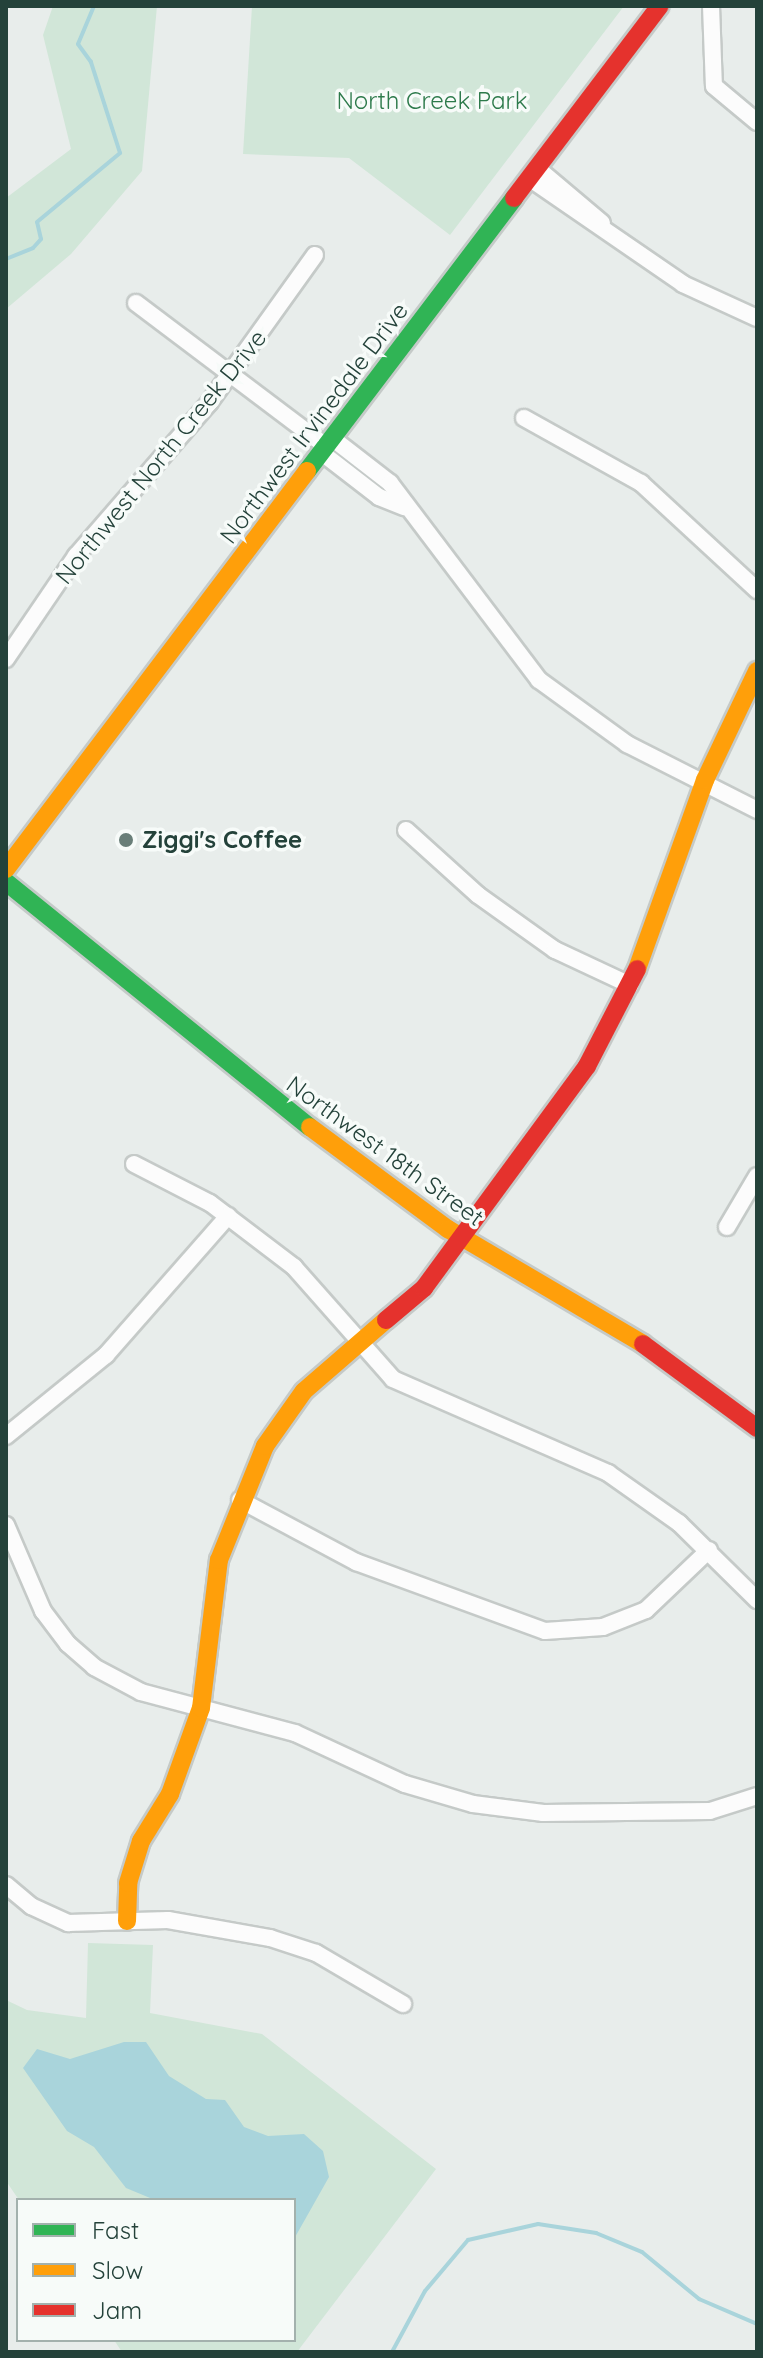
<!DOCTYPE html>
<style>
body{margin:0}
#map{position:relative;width:763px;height:2358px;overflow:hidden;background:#e8edeb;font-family:Quicksand,sans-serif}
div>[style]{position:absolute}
.green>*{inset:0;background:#d1e6d8}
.water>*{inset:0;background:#a9d4db}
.stream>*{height:4px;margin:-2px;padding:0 2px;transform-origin:2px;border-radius:2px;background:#a9d4db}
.roads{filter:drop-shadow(2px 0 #c5cac8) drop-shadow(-2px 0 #c5cac8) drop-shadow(0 2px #c5cac8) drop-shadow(0 -2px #c5cac8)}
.street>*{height:16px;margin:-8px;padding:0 8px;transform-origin:8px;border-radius:8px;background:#fcfcfc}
.fast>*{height:18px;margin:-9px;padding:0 9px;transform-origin:9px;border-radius:9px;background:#30b455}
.slow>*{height:18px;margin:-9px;padding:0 9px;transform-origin:9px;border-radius:9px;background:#ff9f0a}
.jam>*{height:18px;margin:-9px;padding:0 9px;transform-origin:9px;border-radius:9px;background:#e5322d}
.dots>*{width:22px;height:22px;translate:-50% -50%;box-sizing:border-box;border:4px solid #f7fbf9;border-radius:50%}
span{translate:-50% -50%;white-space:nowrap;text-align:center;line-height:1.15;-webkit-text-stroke:7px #f7fbf9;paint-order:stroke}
.park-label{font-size:24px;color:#2d7a4b}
.street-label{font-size:24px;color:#24423a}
.poi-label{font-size:24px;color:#24423a;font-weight:700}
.left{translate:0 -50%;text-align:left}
.frame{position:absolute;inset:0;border:8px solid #24423a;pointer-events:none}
.legend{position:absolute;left:16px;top:2198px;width:280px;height:144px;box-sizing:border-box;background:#f7fbf9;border:2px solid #a3b1ad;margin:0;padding:10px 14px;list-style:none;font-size:24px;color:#24423a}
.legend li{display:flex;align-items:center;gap:16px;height:40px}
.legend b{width:40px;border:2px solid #a3b1ad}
</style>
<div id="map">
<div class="green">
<div style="clip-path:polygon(53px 6px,157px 6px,142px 171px,71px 254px,6px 309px,6px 198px,71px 149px,43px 35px)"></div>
<div style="clip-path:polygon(252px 6px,624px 6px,450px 235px,349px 158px,243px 154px)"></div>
<div style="clip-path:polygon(88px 1943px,153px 1945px,150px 2013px,262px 2034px,436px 2169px,297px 2352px,122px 2352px,114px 2340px,294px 2340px,294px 2200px,19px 2200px,6px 2181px,6px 2000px,27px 2010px,86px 2018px)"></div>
</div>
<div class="water">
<div style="clip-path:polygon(124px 2042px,146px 2042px,169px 2076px,206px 2099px,225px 2100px,244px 2127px,268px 2136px,304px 2134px,323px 2151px,329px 2177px,294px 2239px,294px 2200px,155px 2200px,126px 2188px,94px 2147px,67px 2131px,23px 2068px,37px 2049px,70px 2059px)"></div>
</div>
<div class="stream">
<div style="left:6px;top:259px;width:29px;rotate:-22deg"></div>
<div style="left:33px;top:248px;width:12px;rotate:-48deg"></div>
<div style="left:41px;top:239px;width:17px;rotate:-103deg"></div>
<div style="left:37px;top:222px;width:108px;rotate:-39.7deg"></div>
<div style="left:120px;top:153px;width:96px;rotate:-107.7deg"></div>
<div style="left:91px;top:62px;width:22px;rotate:-126deg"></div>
<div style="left:78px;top:44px;width:41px;rotate:-67.2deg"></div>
<div style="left:392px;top:2352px;width:69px;rotate:-61.6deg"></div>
<div style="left:425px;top:2291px;width:67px;rotate:-49.9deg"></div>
<div style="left:468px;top:2240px;width:72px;rotate:-12.9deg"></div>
<div style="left:538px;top:2224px;width:59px;rotate:8.8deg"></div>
<div style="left:596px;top:2233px;width:50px;rotate:22.4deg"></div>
<div style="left:642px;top:2252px;width:74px;rotate:39.5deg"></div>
<div style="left:699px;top:2299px;width:63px;rotate:23.3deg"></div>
</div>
<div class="roads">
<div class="street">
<div style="left:711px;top:6px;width:80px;rotate:87.9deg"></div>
<div style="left:714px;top:86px;width:56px;rotate:39.9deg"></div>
<div style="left:537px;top:168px;width:85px;rotate:40.2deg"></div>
<div style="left:529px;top:178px;width:187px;rotate:34.5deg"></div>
<div style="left:683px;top:284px;width:81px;rotate:24.7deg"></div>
<div style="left:136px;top:303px;width:238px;rotate:37deg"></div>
<div style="left:524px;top:418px;width:134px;rotate:29.1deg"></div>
<div style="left:641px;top:483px;width:158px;rotate:42.7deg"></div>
<div style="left:332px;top:438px;width:73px;rotate:37.8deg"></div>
<div style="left:390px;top:483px;width:247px;rotate:52.9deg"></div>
<div style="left:539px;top:680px;width:109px;rotate:36deg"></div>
<div style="left:627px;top:744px;width:146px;rotate:26.9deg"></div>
<div style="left:322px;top:453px;width:72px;rotate:37.7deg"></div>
<div style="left:379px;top:497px;width:27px;rotate:22deg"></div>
<div style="left:6px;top:659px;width:125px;rotate:-55.8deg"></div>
<div style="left:76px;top:556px;width:203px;rotate:-49deg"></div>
<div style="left:209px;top:403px;width:182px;rotate:-54.4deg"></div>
<div style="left:406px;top:830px;width:97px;rotate:42.1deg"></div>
<div style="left:478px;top:895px;width:95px;rotate:35.5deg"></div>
<div style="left:555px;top:950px;width:83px;rotate:25deg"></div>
<div style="left:134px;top:1164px;width:85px;rotate:27.2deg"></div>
<div style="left:210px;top:1203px;width:106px;rotate:37.3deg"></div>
<div style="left:294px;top:1267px;width:149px;rotate:48.5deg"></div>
<div style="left:393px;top:1379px;width:235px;rotate:23.6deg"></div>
<div style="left:608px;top:1473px;width:87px;rotate:35.2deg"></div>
<div style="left:679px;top:1523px;width:110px;rotate:44.6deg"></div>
<div style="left:727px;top:1227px;width:59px;rotate:-59.5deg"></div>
<div style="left:6px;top:1436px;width:129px;rotate:-39deg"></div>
<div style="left:106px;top:1355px;width:185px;rotate:-48.7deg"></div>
<div style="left:240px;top:1500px;width:132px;rotate:28.1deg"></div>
<div style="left:356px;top:1562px;width:201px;rotate:20.1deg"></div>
<div style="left:545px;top:1631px;width:58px;rotate:-3.9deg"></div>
<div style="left:603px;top:1627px;width:46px;rotate:-21.6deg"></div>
<div style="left:646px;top:1610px;width:87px;rotate:-43.6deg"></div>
<div style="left:6px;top:1525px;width:94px;rotate:66.7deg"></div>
<div style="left:43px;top:1611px;width:41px;rotate:52.9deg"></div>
<div style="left:68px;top:1644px;width:35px;rotate:41deg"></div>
<div style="left:94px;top:1667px;width:53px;rotate:28deg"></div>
<div style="left:141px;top:1692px;width:159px;rotate:14.9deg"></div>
<div style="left:295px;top:1733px;width:121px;rotate:24.9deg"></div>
<div style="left:405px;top:1784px;width:71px;rotate:16.4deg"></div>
<div style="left:473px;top:1804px;width:71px;rotate:7.3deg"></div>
<div style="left:543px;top:1813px;width:167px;rotate:-0.7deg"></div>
<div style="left:710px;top:1811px;width:49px;rotate:-17.7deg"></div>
<div style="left:6px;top:1885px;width:33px;rotate:40deg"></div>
<div style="left:31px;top:1906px;width:41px;rotate:24.7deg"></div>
<div style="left:68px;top:1923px;width:100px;rotate:-1.7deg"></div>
<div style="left:168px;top:1920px;width:104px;rotate:10deg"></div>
<div style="left:270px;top:1938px;width:48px;rotate:18.1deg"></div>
<div style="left:316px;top:1953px;width:101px;rotate:30.4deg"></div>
</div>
<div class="fast">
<div style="left:307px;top:471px;width:343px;rotate:-52.8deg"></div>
<div style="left:6px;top:882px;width:390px;rotate:38.9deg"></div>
</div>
<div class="slow">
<div style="left:6px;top:869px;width:499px;rotate:-52.9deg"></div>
<div style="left:637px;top:969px;width:201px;rotate:-70.2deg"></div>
<div style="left:705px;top:780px;width:121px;rotate:-64.5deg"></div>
<div style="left:310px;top:1127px;width:172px;rotate:36.5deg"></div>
<div style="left:448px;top:1229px;width:226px;rotate:30.5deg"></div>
<div style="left:127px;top:1921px;width:38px;rotate:-88deg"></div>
<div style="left:128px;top:1883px;width:44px;rotate:-72.8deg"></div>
<div style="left:141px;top:1841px;width:55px;rotate:-58.3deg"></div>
<div style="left:170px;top:1794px;width:91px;rotate:-70.2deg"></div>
<div style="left:201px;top:1708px;width:149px;rotate:-83.1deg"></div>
<div style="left:219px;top:1560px;width:123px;rotate:-68deg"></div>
<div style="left:265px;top:1446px;width:67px;rotate:-54.7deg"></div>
<div style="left:304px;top:1391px;width:108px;rotate:-40.9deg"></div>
</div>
<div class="jam">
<div style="left:514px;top:198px;width:241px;rotate:-52.8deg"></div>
<div style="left:386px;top:1320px;width:50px;rotate:-40.1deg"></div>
<div style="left:424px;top:1288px;width:275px;rotate:-53.7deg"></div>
<div style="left:587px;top:1066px;width:109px;rotate:-62.7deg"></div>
<div style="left:643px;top:1344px;width:142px;rotate:36.4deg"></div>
</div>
</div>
<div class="dots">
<div style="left:126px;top:840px;background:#697e78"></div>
</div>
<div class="park-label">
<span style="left:432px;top:101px">North Creek Park</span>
</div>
<div class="street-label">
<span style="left:314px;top:423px;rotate:-53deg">Northwest Irvinedale Drive</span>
<span style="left:161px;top:457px;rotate:-51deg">Northwest North Creek Drive</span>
<span style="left:385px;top:1151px;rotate:36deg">Northwest 18th Street</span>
</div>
<div class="poi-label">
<span class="left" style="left:142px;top:840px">Ziggi's Coffee</span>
</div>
<div class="frame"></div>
<ul class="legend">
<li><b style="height:10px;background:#30b455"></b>Fast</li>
<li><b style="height:10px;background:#ff9f0a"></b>Slow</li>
<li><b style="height:10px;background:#e5322d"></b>Jam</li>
</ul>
</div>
